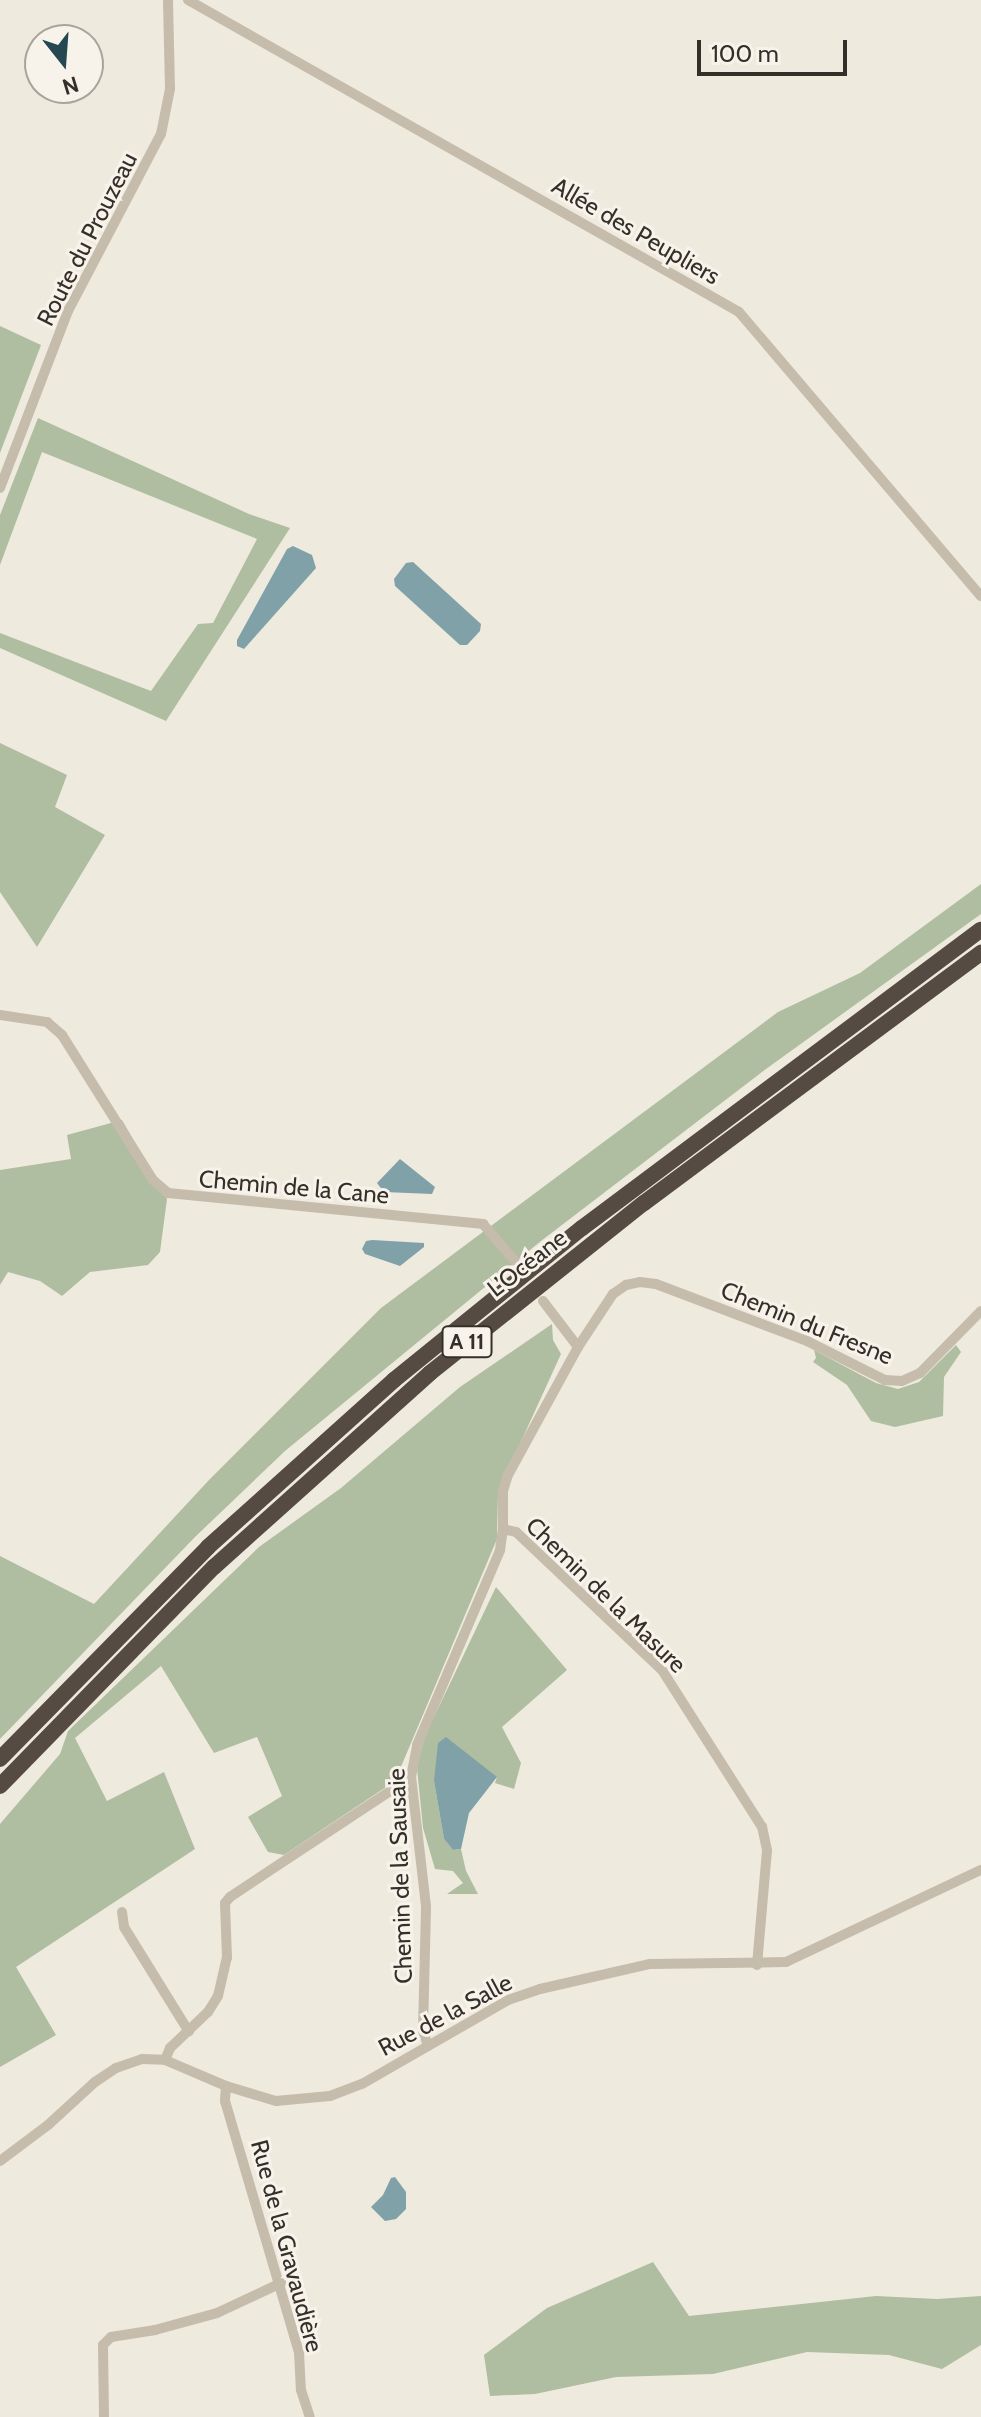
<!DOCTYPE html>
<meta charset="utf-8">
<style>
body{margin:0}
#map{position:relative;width:981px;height:2417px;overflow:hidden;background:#efeade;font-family:Cabin,sans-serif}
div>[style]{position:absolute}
.green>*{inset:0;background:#afbda0}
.water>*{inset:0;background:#81a1a9}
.minor>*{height:10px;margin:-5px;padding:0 5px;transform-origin:5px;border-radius:5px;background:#c6bcac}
.highway>*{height:16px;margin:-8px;padding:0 8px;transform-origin:8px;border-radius:8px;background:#554b42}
span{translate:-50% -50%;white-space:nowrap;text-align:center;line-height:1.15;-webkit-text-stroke:6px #f7f3ea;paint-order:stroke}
.shield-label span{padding:2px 6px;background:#f7f3ea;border:2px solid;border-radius:6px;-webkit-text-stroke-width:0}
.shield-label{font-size:22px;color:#352f2a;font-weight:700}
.street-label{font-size:24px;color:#352f2a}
.north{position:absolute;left:24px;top:24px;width:80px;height:80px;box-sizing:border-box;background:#f7f3ea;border:2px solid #a9a59d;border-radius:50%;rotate:163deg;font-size:22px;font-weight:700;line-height:32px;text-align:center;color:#352f2a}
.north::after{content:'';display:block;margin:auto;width:28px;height:36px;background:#244751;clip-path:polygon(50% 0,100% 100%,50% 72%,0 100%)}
.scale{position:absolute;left:697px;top:40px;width:150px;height:36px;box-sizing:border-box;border:4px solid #352f2a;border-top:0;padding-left:10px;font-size:24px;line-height:28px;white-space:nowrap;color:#352f2a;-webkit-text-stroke:6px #f7f3ea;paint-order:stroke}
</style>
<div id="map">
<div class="green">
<div style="clip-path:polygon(0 326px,41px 345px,0 453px)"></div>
<div style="clip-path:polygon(38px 418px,249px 514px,290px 528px,166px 721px,0 648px,0 633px,151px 691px,198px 624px,213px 623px,257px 539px,42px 452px,0 565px,0 515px)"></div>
<div style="clip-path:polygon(0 743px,67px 775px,55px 807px,105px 835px,37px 947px,0 892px)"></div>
<div style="clip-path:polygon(981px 884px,981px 914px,766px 1069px,541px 1241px,285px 1451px,195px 1537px,0 1739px,0 1556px,94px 1604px,209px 1480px,381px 1308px,778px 1012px,860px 973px)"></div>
<div style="clip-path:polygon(122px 1120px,167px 1199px,160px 1252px,148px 1265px,90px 1272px,62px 1296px,40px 1281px,8px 1272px,0 1285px,0 1170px,71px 1159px,67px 1135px)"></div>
<div style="clip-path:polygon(552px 1324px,553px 1340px,561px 1354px,498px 1492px,497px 1539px,395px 1781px,284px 1855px,268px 1852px,248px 1817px,282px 1796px,257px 1737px,214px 1753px,161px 1666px,75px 1738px,107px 1801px,164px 1772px,195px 1849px,16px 1967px,56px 2035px,0 2067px,0 1824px,60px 1754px,68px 1731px,259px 1547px,341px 1488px,460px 1387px)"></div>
<div style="clip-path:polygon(956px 1345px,961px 1352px,944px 1377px,943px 1416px,895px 1427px,871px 1421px,847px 1385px,813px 1362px,816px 1358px,814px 1350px,876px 1383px,898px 1389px,919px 1382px)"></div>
<div style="clip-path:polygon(496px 1587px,567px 1670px,502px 1727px,521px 1763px,514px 1789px,495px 1783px,497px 1777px,434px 1781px,444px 1839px,453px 1850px,461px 1849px,466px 1871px,478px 1894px,447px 1894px,463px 1883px,453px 1871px,435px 1869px,423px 1828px,417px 1768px,424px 1738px)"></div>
<div style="clip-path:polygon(653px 2262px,689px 2316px,876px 2296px,937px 2299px,981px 2296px,981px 2345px,942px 2369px,889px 2355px,807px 2352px,713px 2374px,616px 2377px,535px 2394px,490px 2396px,484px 2355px,547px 2308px)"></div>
</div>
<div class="water">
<div style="clip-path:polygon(293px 546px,312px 555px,316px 568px,244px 649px,237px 646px,237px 640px,287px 549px)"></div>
<div style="clip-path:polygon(413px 562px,481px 624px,480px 631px,467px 645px,460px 645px,395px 586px,394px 579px,406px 563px)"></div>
<div style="clip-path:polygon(400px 1159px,435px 1187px,432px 1194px,384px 1192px,377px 1183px)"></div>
<div style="clip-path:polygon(372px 1240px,424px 1243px,424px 1247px,400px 1266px,365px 1254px,362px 1249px,366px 1241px)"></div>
<div style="clip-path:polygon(446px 1737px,497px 1777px,469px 1813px,461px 1849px,453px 1850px,444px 1839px,434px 1781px,438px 1743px)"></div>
<div style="clip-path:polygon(395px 2177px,406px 2192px,406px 2209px,396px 2219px,385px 2221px,371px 2207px,383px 2195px,391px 2178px)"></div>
</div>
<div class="minor">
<div style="left:188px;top:0;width:633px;rotate:29.52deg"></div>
<div style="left:739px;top:312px;width:373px;rotate:49.6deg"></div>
<div style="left:0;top:488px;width:190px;rotate:-69deg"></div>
<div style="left:68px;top:311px;width:200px;rotate:-62.3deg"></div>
<div style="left:161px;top:134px;width:46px;rotate:-78.7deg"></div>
<div style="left:170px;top:89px;width:89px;rotate:-91.3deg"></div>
<div style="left:0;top:1015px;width:48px;rotate:8.5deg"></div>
<div style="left:47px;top:1022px;width:20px;rotate:41deg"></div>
<div style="left:62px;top:1035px;width:171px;rotate:57.9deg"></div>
<div style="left:153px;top:1180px;width:20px;rotate:41deg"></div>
<div style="left:168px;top:1193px;width:317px;rotate:5.6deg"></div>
<div style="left:483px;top:1224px;width:48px;rotate:49.3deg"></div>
<div style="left:543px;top:1301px;width:58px;rotate:52.7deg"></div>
<div style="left:122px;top:1912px;width:15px;rotate:82deg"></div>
<div style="left:124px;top:1927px;width:123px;rotate:58.2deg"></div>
<div style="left:757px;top:1965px;width:115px;rotate:-85deg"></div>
<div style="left:767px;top:1850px;width:24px;rotate:-102deg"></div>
<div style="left:762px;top:1827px;width:186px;rotate:-122.5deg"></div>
<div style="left:662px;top:1670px;width:201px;rotate:-136.6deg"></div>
<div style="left:516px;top:1532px;width:13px;rotate:-167deg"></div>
<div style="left:503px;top:1529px;width:38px;rotate:-90deg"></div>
<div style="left:503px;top:1491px;width:17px;rotate:-73deg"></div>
<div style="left:508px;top:1475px;width:146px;rotate:-61.3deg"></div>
<div style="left:578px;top:1347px;width:64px;rotate:-56.6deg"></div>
<div style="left:613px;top:1294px;width:16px;rotate:-35deg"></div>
<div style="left:626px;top:1285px;width:14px;rotate:-12deg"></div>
<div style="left:640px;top:1282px;width:16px;rotate:7deg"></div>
<div style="left:656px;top:1284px;width:161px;rotate:20.7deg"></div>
<div style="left:807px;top:1341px;width:87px;rotate:26.6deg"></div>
<div style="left:885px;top:1380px;width:17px;rotate:3deg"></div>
<div style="left:902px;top:1381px;width:20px;rotate:-24deg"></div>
<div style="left:920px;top:1373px;width:87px;rotate:-45.5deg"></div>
<div style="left:428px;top:2046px;width:16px;rotate:-108deg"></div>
<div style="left:423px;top:2031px;width:125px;rotate:-88.6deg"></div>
<div style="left:426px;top:1906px;width:130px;rotate:-96.6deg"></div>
<div style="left:411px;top:1777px;width:33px;rotate:-79deg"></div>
<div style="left:417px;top:1745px;width:212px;rotate:-66.9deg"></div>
<div style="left:500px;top:1550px;width:21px;rotate:-82deg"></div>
<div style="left:165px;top:2060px;width:13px;rotate:-67deg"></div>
<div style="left:170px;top:2048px;width:52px;rotate:-43.5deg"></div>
<div style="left:208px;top:2012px;width:19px;rotate:-58deg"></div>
<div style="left:218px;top:1996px;width:39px;rotate:-77deg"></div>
<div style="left:227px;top:1958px;width:55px;rotate:-92.1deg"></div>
<div style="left:225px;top:1903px;width:8px;rotate:-50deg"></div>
<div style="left:230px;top:1897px;width:217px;rotate:-33.5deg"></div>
<div style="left:226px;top:2086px;width:15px;rotate:94deg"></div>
<div style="left:225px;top:2101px;width:263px;rotate:73.6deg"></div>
<div style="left:299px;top:2353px;width:37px;rotate:87deg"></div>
<div style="left:301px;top:2390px;width:28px;rotate:72deg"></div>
<div style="left:0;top:2161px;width:60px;rotate:-36.9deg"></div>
<div style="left:48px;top:2125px;width:64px;rotate:-42.5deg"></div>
<div style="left:95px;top:2082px;width:25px;rotate:-34deg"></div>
<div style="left:116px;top:2068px;width:28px;rotate:-19deg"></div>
<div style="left:142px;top:2059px;width:23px;rotate:2deg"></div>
<div style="left:165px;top:2060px;width:66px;rotate:23.1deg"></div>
<div style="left:226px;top:2086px;width:52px;rotate:16.7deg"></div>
<div style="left:276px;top:2101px;width:54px;rotate:-5.3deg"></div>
<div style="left:330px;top:2096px;width:34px;rotate:-21deg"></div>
<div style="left:362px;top:2084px;width:168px;rotate:-29.9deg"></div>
<div style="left:508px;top:2000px;width:34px;rotate:-19deg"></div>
<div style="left:540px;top:1989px;width:113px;rotate:-12.8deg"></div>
<div style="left:650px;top:1964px;width:136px;rotate:-0.8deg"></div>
<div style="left:786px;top:1962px;width:216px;rotate:-25.3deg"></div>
<div style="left:104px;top:2417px;width:72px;rotate:-90.8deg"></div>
<div style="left:103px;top:2345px;width:11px;rotate:-45deg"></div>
<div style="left:111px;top:2337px;width:45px;rotate:-9deg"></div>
<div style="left:155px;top:2330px;width:64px;rotate:-15.3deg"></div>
<div style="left:217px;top:2313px;width:71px;rotate:-25.1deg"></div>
</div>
<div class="highway">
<div style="left:0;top:1759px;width:297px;rotate:-45.5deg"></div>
<div style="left:208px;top:1547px;width:250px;rotate:-41.9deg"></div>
<div style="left:394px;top:1380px;width:242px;rotate:-39deg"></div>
<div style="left:582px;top:1228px;width:498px;rotate:-36.8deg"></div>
<div style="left:0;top:1786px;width:306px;rotate:-45.7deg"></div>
<div style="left:214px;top:1567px;width:290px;rotate:-41.9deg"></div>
<div style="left:430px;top:1373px;width:273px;rotate:-38.5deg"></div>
<div style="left:644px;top:1203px;width:420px;rotate:-36.6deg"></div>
</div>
<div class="shield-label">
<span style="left:467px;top:1342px">A 11</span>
</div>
<div class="street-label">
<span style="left:636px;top:231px;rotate:30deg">Allée des Peupliers</span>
<span style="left:87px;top:239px;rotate:-63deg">Route du Prouzeau</span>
<span style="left:294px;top:1187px;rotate:5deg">Chemin de la Cane</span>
<span style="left:527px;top:1263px;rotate:-38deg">L’Océane</span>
<span style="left:807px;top:1323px;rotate:22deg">Chemin du Fresne</span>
<span style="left:606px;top:1595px;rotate:44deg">Chemin de la Masure</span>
<span style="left:400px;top:1876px;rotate:-92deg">Chemin de la Sausaie</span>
<span style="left:445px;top:2015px;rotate:-28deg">Rue de la Salle</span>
<span style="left:287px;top:2246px;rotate:75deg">Rue de la Gravaudière</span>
</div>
<div class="north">N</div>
<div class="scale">100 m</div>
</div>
